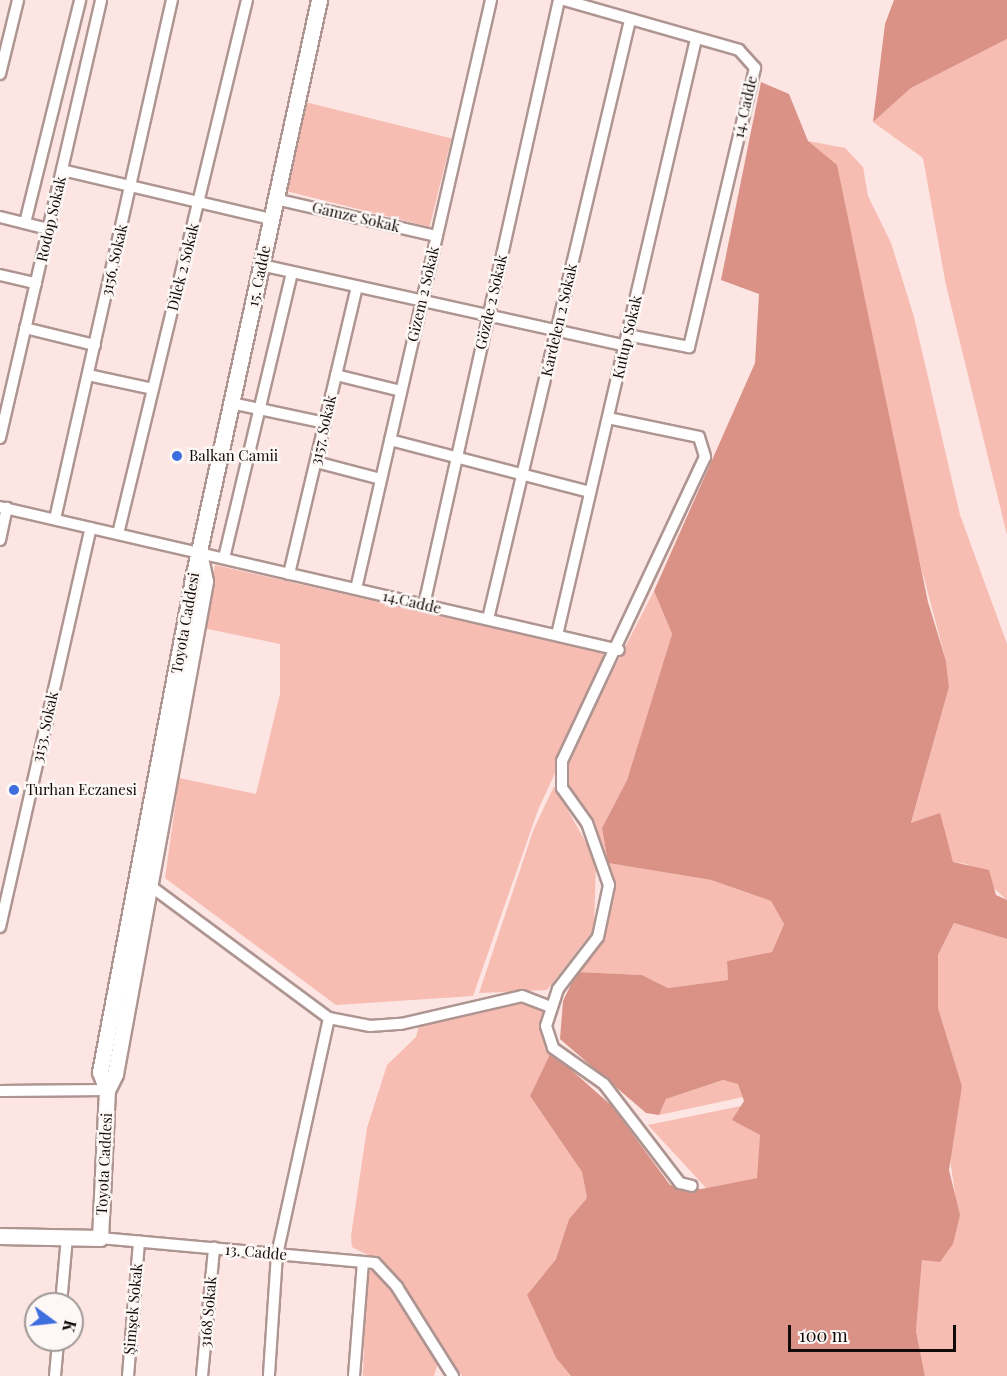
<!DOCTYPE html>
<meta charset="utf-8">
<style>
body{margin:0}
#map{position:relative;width:1007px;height:1376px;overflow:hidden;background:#fce5e2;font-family:"Playfair Display",serif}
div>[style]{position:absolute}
.green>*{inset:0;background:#f7bcb2;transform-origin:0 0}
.forest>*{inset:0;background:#da9287}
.roads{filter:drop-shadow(2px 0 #af9591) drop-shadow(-2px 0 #af9591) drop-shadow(0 2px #af9591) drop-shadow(0 -2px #af9591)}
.street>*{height:10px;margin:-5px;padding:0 5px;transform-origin:5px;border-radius:5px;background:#fff}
.secondary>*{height:15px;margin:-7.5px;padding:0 7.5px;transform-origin:7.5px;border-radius:7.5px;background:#fff}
.dots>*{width:16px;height:16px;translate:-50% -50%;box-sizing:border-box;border:3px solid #fdf7f6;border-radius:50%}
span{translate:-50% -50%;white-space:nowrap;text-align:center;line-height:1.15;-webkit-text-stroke:5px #fdf7f6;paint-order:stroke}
.street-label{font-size:15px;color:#120a09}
.poi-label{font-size:15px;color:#120a09}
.left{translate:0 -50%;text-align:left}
.north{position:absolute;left:24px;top:1292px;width:60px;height:60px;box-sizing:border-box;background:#fdf7f6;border:2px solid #9f9897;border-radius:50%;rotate:105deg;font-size:16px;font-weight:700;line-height:24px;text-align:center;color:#120a09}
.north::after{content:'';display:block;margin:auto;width:21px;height:27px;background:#3f6edf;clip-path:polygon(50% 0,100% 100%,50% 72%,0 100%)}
.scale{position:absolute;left:788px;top:1325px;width:168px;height:27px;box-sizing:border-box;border:3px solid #120a09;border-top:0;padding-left:8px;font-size:18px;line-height:21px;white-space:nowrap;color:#120a09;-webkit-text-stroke:4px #fdf7f6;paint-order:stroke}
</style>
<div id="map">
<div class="green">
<div style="clip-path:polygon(1007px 39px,1007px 535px,946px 285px,923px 158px,873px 122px,911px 88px)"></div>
<div style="left:305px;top:102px;width:151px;height:91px;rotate:14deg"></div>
<div style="clip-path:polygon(808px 141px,845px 148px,863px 167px,868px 196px,891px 243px,914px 317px,960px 515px,1007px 644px,1007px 900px,967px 864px,953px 862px,946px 843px,911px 824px,949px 687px,946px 661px)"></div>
<div style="clip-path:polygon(215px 565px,602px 653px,606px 662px,538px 810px,473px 996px,336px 1005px,165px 878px,179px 778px,256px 794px,280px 694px,280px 644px,203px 628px)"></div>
<div style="clip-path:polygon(654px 591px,672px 634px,627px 780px,602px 828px,608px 863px,711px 880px,771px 901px,784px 924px,772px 952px,727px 961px,728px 980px,668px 988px,642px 975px,577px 972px,609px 885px,608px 863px,564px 779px,574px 746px)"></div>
<div style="clip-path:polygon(554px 786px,596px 860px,594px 929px,547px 990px,479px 993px,533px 831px)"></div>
<div style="clip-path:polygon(954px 923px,1007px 939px,1007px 1376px,925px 1376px,916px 1331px,922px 1259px,955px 1194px,949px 1152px,962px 1086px,938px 1008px,938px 955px)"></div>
<div style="clip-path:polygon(517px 995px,544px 1008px,545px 1041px,551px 1052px,530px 1096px,582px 1172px,587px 1198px,569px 1219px,556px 1259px,527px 1295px,556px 1358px,571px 1376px,462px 1376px,388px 1265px,352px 1247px,351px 1236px,367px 1128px,387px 1065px,416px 1037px,421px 1018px)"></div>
<div style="clip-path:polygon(723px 1080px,739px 1084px,743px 1097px,659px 1115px,666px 1099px)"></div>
<div style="clip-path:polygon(741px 1106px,733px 1120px,760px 1135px,758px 1178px,706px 1188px,648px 1125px)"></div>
<div style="clip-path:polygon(371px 1270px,396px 1289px,439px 1359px,434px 1376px,363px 1376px,366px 1276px)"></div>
</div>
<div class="forest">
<div style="clip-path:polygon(894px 0,1007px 0,1007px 39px,911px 88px,873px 122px,885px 24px)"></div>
<div style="clip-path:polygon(761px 82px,789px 94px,808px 141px,837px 165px,928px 602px,946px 661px,949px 687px,911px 823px,940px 813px,953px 862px,989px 870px,996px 895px,1007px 900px,1007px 939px,954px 923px,938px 955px,938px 1008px,962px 1086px,949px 1170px,960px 1215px,953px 1244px,940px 1262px,922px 1260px,916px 1331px,925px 1376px,571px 1376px,556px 1358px,527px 1295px,556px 1259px,569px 1219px,587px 1198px,582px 1172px,530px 1096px,551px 1052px,612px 1106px,670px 1185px,701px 1189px,757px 1178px,760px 1135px,732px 1120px,744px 1101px,738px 1084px,723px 1080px,666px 1099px,659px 1115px,646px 1113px,560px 1039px,563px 1001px,577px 972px,642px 975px,668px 988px,728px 980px,727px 961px,772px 952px,784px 924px,771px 901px,711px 880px,608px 863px,602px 828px,627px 780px,672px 634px,654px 591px,755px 363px,759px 294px,721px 280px)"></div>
</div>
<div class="roads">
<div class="street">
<div style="left:564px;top:0;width:182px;rotate:15.9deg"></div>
<div style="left:739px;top:50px;width:24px;rotate:48deg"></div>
<div style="left:755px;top:68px;width:287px;rotate:103.3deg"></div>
<div style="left:689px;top:347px;width:63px;rotate:-169deg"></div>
<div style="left:0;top:74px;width:76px;rotate:-76.3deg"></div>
<div style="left:62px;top:170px;width:215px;rotate:13.2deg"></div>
<div style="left:275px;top:199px;width:166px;rotate:12.9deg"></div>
<div style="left:0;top:217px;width:49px;rotate:14deg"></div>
<div style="left:25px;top:223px;width:230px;rotate:-76.1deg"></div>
<div style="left:261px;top:265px;width:373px;rotate:12.5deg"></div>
<div style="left:0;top:275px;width:37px;rotate:13deg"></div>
<div style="left:25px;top:328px;width:72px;rotate:13.7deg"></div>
<div style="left:88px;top:375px;width:66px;rotate:12.2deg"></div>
<div style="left:336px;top:375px;width:67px;rotate:13.8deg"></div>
<div style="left:231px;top:403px;width:96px;rotate:12deg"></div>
<div style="left:608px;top:418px;width:93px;rotate:11.8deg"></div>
<div style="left:699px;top:437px;width:21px;rotate:73deg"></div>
<div style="left:705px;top:457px;width:336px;rotate:115.2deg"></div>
<div style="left:562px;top:761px;width:27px;rotate:90deg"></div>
<div style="left:562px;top:788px;width:43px;rotate:54.5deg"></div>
<div style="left:587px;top:823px;width:66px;rotate:70.5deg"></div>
<div style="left:609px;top:885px;width:53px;rotate:101.9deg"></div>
<div style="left:598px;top:937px;width:66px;rotate:127.6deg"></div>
<div style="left:558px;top:989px;width:39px;rotate:108deg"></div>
<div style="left:546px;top:1026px;width:23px;rotate:72deg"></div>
<div style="left:553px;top:1048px;width:62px;rotate:35.2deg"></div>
<div style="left:604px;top:1084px;width:125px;rotate:52.5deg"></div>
<div style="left:680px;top:1183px;width:12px;rotate:14deg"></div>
<div style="left:0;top:438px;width:449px;rotate:-77deg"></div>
<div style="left:390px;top:440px;width:207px;rotate:14.6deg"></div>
<div style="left:316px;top:462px;width:67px;rotate:14.7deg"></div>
<div style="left:0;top:507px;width:635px;rotate:13.01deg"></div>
<div style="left:55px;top:519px;width:532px;rotate:-77.3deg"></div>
<div style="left:118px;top:534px;width:549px;rotate:-76.42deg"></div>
<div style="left:0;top:540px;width:33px;rotate:-78deg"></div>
<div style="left:224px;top:558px;width:294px;rotate:-76.6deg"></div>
<div style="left:289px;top:574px;width:295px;rotate:-76.7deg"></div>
<div style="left:356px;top:589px;width:604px;rotate:-77.09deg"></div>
<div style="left:424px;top:605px;width:620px;rotate:-77.42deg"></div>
<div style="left:488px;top:619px;width:616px;rotate:-76.66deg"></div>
<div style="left:557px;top:635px;width:612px;rotate:-76.87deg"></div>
<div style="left:145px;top:882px;width:229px;rotate:36.5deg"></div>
<div style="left:329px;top:1018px;width:242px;rotate:102.4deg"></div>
<div style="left:277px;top:1254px;width:122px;rotate:93.8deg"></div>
<div style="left:0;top:927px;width:409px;rotate:-77.2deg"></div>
<div style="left:329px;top:1018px;width:42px;rotate:11deg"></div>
<div style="left:370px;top:1026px;width:31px;rotate:-4deg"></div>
<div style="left:401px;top:1024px;width:124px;rotate:-13deg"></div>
<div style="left:522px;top:996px;width:31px;rotate:21deg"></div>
<div style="left:0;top:1091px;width:107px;rotate:-0.5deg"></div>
<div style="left:100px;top:1238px;width:276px;rotate:5.2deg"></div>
<div style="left:375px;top:1263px;width:33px;rotate:47deg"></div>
<div style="left:397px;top:1287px;width:105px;rotate:57.8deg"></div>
<div style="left:61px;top:1304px;width:67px;rotate:-84.9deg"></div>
<div style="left:55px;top:1376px;width:36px;rotate:-85deg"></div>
<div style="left:128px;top:1376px;width:135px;rotate:-85.3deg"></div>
<div style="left:202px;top:1376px;width:129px;rotate:-84.6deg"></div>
<div style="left:354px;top:1376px;width:114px;rotate:-85.5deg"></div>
</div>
<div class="secondary">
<div style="left:107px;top:1090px;width:19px;rotate:-111deg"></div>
<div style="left:100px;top:1072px;width:498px;rotate:-79.3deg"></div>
<div style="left:192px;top:583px;width:597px;rotate:-77.71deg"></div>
<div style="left:0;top:1236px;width:100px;rotate:1.1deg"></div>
<div style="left:100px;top:1238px;width:148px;rotate:-87.3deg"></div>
<div style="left:107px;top:1090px;width:18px;rotate:-63deg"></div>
<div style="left:115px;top:1074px;width:501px;rotate:-79.65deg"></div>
<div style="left:205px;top:581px;width:24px;rotate:-102deg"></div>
</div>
</div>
<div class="dots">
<div style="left:177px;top:456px;background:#3f6edf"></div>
<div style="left:14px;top:790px;background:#3f6edf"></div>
</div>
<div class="street-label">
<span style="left:745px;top:107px;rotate:-77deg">14. Cadde</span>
<span style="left:356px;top:217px;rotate:13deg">Gamze Sokak</span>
<span style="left:51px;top:219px;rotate:-77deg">Rodop Sokak</span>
<span style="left:114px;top:260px;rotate:-77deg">3156. Sokak</span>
<span style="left:183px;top:267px;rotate:-76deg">Dilek 2 Sokak</span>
<span style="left:259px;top:276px;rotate:-78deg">15. Cadde</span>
<span style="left:423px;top:294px;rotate:-77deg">Gizem 2 Sokak</span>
<span style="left:491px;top:302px;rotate:-77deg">Gözde 2 Sokak</span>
<span style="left:559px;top:320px;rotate:-77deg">Kardelen 2 Sokak</span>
<span style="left:627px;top:337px;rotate:-77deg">Kutup Sokak</span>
<span style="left:323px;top:430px;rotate:-77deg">3157. Sokak</span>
<span style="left:412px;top:602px;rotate:13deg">14.Cadde</span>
<span style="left:185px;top:623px;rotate:-80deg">Toyota Caddesi</span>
<span style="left:45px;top:727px;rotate:-77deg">3153. Sokak</span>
<span style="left:104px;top:1164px;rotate:-87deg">Toyota Caddesi</span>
<span style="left:256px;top:1252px;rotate:5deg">13. Cadde</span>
<span style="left:133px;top:1309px;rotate:-85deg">Şimşek Sokak</span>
<span style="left:208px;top:1312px;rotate:-85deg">3168 Sokak</span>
</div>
<div class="poi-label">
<span class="left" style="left:189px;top:456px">Balkan Camii</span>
<span class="left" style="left:26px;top:790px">Turhan Eczanesi</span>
</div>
<div class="north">K</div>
<div class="scale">100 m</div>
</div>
